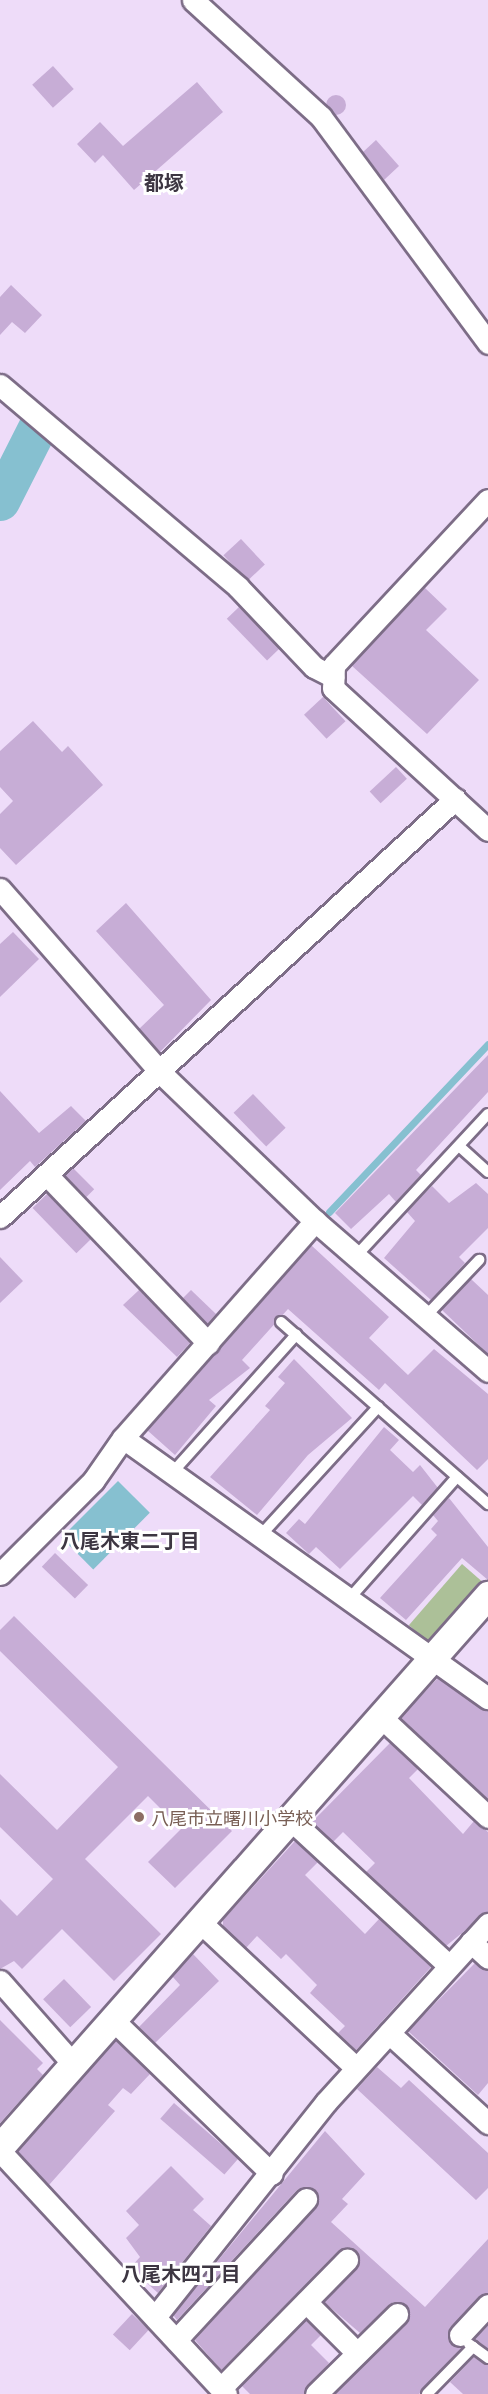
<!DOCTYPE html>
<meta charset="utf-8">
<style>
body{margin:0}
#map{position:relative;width:488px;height:2394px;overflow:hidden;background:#eedcf9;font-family:Georgia,"Noto Sans JP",serif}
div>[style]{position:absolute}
.green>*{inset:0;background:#acc098;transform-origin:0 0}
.water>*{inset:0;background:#86c0d0;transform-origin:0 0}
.stream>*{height:7px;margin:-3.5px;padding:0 3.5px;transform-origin:3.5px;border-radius:3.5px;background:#86c0d0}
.river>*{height:39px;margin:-19.5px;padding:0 19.5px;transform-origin:19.5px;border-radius:19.5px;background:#86c0d0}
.building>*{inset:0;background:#c7add6;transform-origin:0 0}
.round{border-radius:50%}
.roads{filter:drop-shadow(2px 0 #7d6d87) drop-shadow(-2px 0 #7d6d87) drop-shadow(0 2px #7d6d87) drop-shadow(0 -2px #7d6d87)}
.service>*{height:10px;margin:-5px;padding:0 5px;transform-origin:5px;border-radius:5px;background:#fff}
.minor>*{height:21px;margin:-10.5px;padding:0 10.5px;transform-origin:10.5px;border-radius:10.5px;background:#fff}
.tertiary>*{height:27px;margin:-13.5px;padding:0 13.5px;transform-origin:13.5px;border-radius:13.5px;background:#fff}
.dots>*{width:16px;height:16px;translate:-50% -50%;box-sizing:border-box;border:3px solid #fff;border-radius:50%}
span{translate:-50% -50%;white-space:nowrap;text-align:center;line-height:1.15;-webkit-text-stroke:6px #fff;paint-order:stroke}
.education-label{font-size:18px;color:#785e54}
.left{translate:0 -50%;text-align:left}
.neighbourhood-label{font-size:20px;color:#3d3642;font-weight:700}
</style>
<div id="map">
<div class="green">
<div style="left:462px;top:1564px;width:30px;height:81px;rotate:41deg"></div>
</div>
<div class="water">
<div style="left:118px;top:1481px;width:45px;height:80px;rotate:45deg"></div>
</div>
<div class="stream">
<div style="left:329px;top:1212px;width:231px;rotate:-46.6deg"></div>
</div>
<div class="river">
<div style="left:0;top:501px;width:82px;rotate:-63.1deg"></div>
</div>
<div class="building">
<div style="left:53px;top:66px;width:31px;height:28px;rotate:48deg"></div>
<div style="clip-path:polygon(197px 82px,223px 112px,134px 190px,103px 155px,95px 163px,77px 144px,100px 122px,123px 146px)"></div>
<div class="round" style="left:326px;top:95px;width:20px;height:20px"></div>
<div style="clip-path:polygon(376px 140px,399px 166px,384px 180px,363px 152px)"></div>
<div style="clip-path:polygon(11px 285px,42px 315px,25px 333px,12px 322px,0 335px,0 297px)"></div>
<div style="left:241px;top:539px;width:35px;height:24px;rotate:47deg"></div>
<div style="clip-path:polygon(425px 588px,447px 609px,426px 630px,479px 680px,427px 734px,351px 665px)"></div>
<div style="left:239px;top:607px;width:58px;height:17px;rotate:46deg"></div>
<div style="left:323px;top:697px;width:33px;height:26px;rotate:47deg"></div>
<div style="clip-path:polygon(33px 721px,62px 752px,68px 746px,103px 785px,16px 865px,0 848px,0 814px,13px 801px,0 787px,0 751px)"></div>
<div style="left:396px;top:767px;width:16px;height:36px;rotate:47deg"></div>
<div style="clip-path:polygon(126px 903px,211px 1000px,160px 1052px,139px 1029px,164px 1005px,96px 931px)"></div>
<div style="clip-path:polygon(13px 932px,39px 959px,0 997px,0 944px)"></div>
<div style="clip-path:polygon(488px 1055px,488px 1092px,416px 1170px,421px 1175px,396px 1202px,389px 1194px,351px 1229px,335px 1213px)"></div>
<div style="clip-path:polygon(0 1091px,39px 1133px,71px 1106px,86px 1121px,35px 1167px,30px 1161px,0 1190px)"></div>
<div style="left:253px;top:1094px;width:47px;height:27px;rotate:46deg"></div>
<div style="left:73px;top:1168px;width:30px;height:11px;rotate:45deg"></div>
<div style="clip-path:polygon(476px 1183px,488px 1194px,488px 1228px,459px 1257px,465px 1263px,431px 1300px,384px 1258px,415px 1221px,407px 1212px,432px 1186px,449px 1203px)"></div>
<div style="left:47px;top:1194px;width:63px;height:20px;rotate:46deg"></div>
<div style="clip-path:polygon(311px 1245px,389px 1317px,369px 1338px,408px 1375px,434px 1349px,488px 1394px,488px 1459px,477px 1470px,385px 1383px,379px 1390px,288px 1309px,242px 1360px,250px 1368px,209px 1400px,216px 1406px,175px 1455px,147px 1430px)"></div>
<div style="clip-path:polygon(0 1257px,23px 1281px,0 1303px)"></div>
<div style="clip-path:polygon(471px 1279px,488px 1295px,488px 1354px,442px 1310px)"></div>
<div style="clip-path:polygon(139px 1290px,190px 1343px,177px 1357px,123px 1305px)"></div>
<div style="clip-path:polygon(191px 1290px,216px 1314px,207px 1324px,183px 1298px)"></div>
<div style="clip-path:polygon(294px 1359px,352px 1418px,308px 1455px,257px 1515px,210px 1477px,270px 1410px,265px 1406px,285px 1383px,278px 1377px)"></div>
<div style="clip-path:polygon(384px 1427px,399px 1440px,390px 1450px,413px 1472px,420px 1465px,438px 1488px,422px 1505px,413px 1496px,340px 1569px,316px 1547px,309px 1554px,286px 1533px,299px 1519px,305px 1524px)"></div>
<div style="clip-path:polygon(449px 1498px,488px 1547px,488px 1580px,462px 1558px,406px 1620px,380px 1598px,437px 1535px,431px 1529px,438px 1521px,433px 1515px)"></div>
<div style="left:55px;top:1553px;width:46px;height:19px;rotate:44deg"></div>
<div style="clip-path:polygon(14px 1616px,232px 1831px,175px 1888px,148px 1862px,181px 1829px,148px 1796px,85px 1859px,161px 1934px,114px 1981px,62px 1929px,22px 1969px,14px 1961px,0 1969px,0 1899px,17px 1916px,53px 1879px,0 1827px,0 1774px,57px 1830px,118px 1767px,0 1651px,0 1630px)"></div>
<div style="clip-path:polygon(438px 1678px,488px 1711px,488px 1800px,400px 1718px)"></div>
<div style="clip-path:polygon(390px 1743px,418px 1769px,409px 1778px,463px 1834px,474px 1821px,488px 1832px,488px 1912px,446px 1946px,366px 1872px,375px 1863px,343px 1832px,333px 1842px,312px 1822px)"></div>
<div style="clip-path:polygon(295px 1841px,318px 1862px,305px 1875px,365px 1934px,379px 1919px,431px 1967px,356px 2050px,338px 2033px,345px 2026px,310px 1993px,317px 1985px,286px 1954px,281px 1959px,257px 1936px,246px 1948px,223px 1926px,223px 1920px)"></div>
<div style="clip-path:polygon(193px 1954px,219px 1981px,155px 2043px,139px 2027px,180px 1985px,172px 1976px)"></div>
<div style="clip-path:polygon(475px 1963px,488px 1970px,488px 2083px,478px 2095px,408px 2031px)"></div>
<div style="left:64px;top:1979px;width:39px;height:29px;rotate:46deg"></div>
<div style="clip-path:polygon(0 2020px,43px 2063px,37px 2069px,43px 2075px,0 2123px)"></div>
<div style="clip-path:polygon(115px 2040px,150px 2074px,131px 2094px,123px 2088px,108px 2105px,115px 2111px,49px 2185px,17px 2151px)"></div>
<div style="clip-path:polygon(377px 2067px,401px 2088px,409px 2080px,488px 2153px,488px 2188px,476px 2200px,357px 2089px)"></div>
<div style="left:174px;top:2103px;width:85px;height:21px;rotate:41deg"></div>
<div style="clip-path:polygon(325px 2131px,365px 2174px,342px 2199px,348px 2204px,331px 2222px,425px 2307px,488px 2239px,488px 2293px,450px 2327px,448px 2339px,462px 2347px,419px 2394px,334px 2394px,409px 2317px,406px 2305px,393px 2302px,360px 2333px,324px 2302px,359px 2264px,350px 2248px,338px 2251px,221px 2370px,195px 2340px,315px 2208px,318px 2196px,309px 2187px,297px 2190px,177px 2320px,173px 2315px)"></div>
<div style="clip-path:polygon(171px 2166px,204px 2199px,193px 2210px,211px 2226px,158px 2293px,130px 2268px,140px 2257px,126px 2238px,139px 2225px,126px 2211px)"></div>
<div style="left:132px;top:2314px;width:23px;height:28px;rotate:43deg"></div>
<div style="clip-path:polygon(306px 2320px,321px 2335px,311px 2345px,329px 2363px,304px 2394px,250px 2394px,241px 2385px)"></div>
<div style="clip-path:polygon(488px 2324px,488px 2349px,474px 2338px)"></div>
<div style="clip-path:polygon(474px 2357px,488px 2365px,488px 2394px,463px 2394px,450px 2382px)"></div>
</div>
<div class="roads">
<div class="service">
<div style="left:459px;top:1146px;width:39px;rotate:42deg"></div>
<div style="left:356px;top:1256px;width:194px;rotate:-47.1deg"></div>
<div style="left:425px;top:1317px;width:79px;rotate:-46.5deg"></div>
<div style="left:281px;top:1322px;width:276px;rotate:41.3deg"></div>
<div style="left:172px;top:1473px;width:186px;rotate:-48.1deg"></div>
<div style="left:260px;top:1536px;width:175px;rotate:-47.5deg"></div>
<div style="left:349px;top:1599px;width:163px;rotate:-48.5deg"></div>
<div style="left:469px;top:2344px;width:24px;rotate:36deg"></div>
<div style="left:427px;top:2394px;width:66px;rotate:-45.6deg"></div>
</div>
<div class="minor">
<div style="left:193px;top:0;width:173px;rotate:42.4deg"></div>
<div style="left:321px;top:117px;width:281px;rotate:53.5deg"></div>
<div style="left:0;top:385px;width:312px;rotate:40.3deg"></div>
<div style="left:238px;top:587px;width:110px;rotate:46.5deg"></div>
<div style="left:314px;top:667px;width:22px;rotate:27deg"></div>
<div style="left:488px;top:500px;width:226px;rotate:133deg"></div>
<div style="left:334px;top:665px;width:23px;rotate:92deg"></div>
<div style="left:333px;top:688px;width:210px;rotate:42.5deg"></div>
<div style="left:0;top:889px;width:244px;rotate:48.8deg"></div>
<div style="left:161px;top:1073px;width:214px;rotate:43.9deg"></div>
<div style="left:315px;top:1221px;width:229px;rotate:40.9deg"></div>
<div style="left:47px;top:1175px;width:233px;rotate:46.2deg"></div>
<div style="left:0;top:1217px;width:618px;rotate:-42.57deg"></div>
<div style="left:123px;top:1438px;width:448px;rotate:35.5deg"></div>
<div style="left:0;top:1574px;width:132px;rotate:-45deg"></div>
<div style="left:93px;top:1481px;width:52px;rotate:-55.1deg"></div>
<div style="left:123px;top:1438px;width:290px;rotate:-48.5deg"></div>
<div style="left:382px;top:1718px;width:145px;rotate:43deg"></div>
<div style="left:291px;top:1820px;width:215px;rotate:42.7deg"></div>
<div style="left:198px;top:1920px;width:216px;rotate:43.1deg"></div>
<div style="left:471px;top:1942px;width:23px;rotate:43deg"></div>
<div style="left:0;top:1981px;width:112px;rotate:48.6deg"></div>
<div style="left:113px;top:2020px;width:221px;rotate:44.1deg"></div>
<div style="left:389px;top:2033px;width:134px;rotate:42.3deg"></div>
<div style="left:0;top:2151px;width:332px;rotate:47.1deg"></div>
<div style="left:306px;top:2302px;width:72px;rotate:45deg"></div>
<div style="left:155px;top:2317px;width:275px;rotate:-51.5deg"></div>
<div style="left:326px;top:2102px;width:241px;rotate:-47.7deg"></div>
<div style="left:460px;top:2335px;width:41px;rotate:-47deg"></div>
<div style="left:176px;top:2340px;width:192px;rotate:-47.3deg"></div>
<div style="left:221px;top:2388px;width:180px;rotate:-45.5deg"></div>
<div style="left:316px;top:2394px;width:114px;rotate:-44.6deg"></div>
</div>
<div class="tertiary">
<div style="left:0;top:2147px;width:737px;rotate:-48.52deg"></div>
</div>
</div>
<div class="dots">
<div style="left:139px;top:1817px;background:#8d6e63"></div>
</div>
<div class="education-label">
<span class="left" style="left:151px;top:1817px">八尾市立曙川小学校</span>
</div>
<div class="neighbourhood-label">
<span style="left:164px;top:181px">都塚</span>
<span style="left:130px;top:1539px">八尾木東二丁目</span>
<span style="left:181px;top:2272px">八尾木四丁目</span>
</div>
</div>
